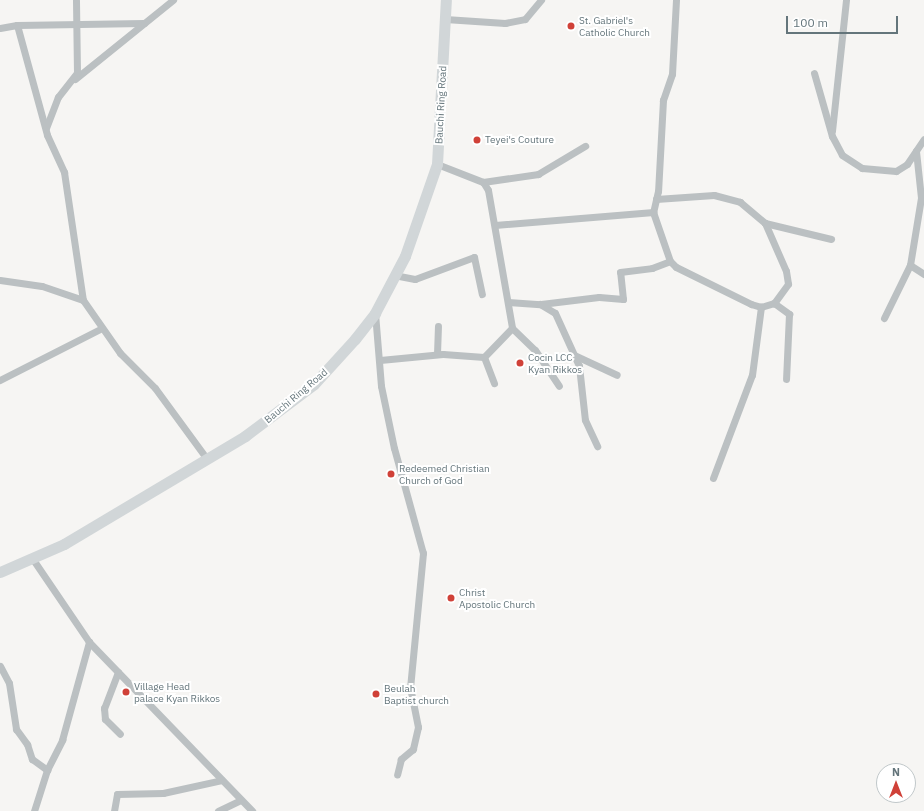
<!DOCTYPE html>
<style>
body{margin:0}
#map{position:relative;width:924px;height:811px;overflow:hidden;background:#f6f5f3;font-family:"IBM Plex Sans",sans-serif}
div>[style]{position:absolute}
.minor>*{height:7px;margin:-3.5px;padding:0 3.5px;transform-origin:3.5px;border-radius:3.5px;background:#bbc0c2}
.primary>*{height:11px;margin:-5.5px;padding:0 5.5px;transform-origin:5.5px;border-radius:5.5px;background:#d1d6d8}
.dots>*{width:11px;height:11px;translate:-50% -50%;box-sizing:border-box;border:2px solid #fff;border-radius:50%}
span{translate:-50% -50%;white-space:nowrap;text-align:center;line-height:1.15;-webkit-text-stroke:4px #fff;paint-order:stroke}
.poi-label{font-size:10px;color:#64757b}
.left{translate:0 -50%;text-align:left}
.street-label{font-size:10px;color:#64757b}
.north{position:absolute;left:876px;top:763px;width:40px;height:40px;box-sizing:border-box;background:#fff;border:1px solid #c1c8ca;border-radius:50%;rotate:0deg;font-size:11px;font-weight:700;line-height:16px;text-align:center;color:#64757b}
.north::after{content:'';display:block;margin:auto;width:14px;height:18px;background:#d04138;clip-path:polygon(50% 0,100% 100%,50% 72%,0 100%)}
.scale{position:absolute;left:786px;top:16px;width:112px;height:18px;box-sizing:border-box;border:2px solid #64757b;border-top:0;padding-left:5px;font-size:12px;line-height:14px;white-space:nowrap;color:#64757b;-webkit-text-stroke:3px #fff;paint-order:stroke}
</style>
<div id="map">
<div class="minor">
<div style="left:676px;top:0;width:74px;rotate:93.1deg"></div>
<div style="left:672px;top:74px;width:28px;rotate:109deg"></div>
<div style="left:663px;top:100px;width:91px;rotate:93.1deg"></div>
<div style="left:658px;top:191px;width:22px;rotate:103deg"></div>
<div style="left:653px;top:212px;width:52px;rotate:70.9deg"></div>
<div style="left:670px;top:261px;width:8px;rotate:45deg"></div>
<div style="left:676px;top:267px;width:84px;rotate:26.3deg"></div>
<div style="left:751px;top:304px;width:10px;rotate:17deg"></div>
<div style="left:761px;top:307px;width:14px;rotate:-17deg"></div>
<div style="left:774px;top:303px;width:19px;rotate:36deg"></div>
<div style="left:789px;top:314px;width:65px;rotate:92.6deg"></div>
<div style="left:445px;top:19px;width:60px;rotate:3.8deg"></div>
<div style="left:505px;top:23px;width:20px;rotate:-11deg"></div>
<div style="left:525px;top:19px;width:25px;rotate:-50deg"></div>
<div style="left:17px;top:25px;width:127px;rotate:-0.9deg"></div>
<div style="left:0;top:28px;width:17px;rotate:-10deg"></div>
<div style="left:17px;top:25px;width:114px;rotate:74.7deg"></div>
<div style="left:47px;top:135px;width:41px;rotate:65.3deg"></div>
<div style="left:64px;top:172px;width:129px;rotate:81.6deg"></div>
<div style="left:814px;top:73px;width:66px;rotate:74.1deg"></div>
<div style="left:832px;top:136px;width:21px;rotate:62deg"></div>
<div style="left:842px;top:155px;width:24px;rotate:33deg"></div>
<div style="left:862px;top:168px;width:34px;rotate:5deg"></div>
<div style="left:896px;top:171px;width:13px;rotate:-32deg"></div>
<div style="left:907px;top:164px;width:30px;rotate:-56deg"></div>
<div style="left:75px;top:79px;width:126px;rotate:-38.9deg"></div>
<div style="left:46px;top:128px;width:33px;rotate:-69deg"></div>
<div style="left:58px;top:97px;width:31px;rotate:-52deg"></div>
<div style="left:77px;top:73px;width:73px;rotate:-90.8deg"></div>
<div style="left:832px;top:131px;width:132px;rotate:-83.9deg"></div>
<div style="left:916px;top:151px;width:47px;rotate:83.9deg"></div>
<div style="left:921px;top:198px;width:3px"></div>
<div style="left:437px;top:164px;width:49px;rotate:21.4deg"></div>
<div style="left:483px;top:182px;width:9px;rotate:58deg"></div>
<div style="left:488px;top:190px;width:140px;rotate:80.1deg"></div>
<div style="left:512px;top:328px;width:32px;rotate:44deg"></div>
<div style="left:535px;top:350px;width:43px;rotate:56.3deg"></div>
<div style="left:483px;top:182px;width:56px;rotate:-8.3deg"></div>
<div style="left:538px;top:174px;width:55px;rotate:-30.8deg"></div>
<div style="left:656px;top:199px;width:58px;rotate:-3.9deg"></div>
<div style="left:714px;top:195px;width:27px;rotate:15deg"></div>
<div style="left:740px;top:202px;width:33px;rotate:40deg"></div>
<div style="left:765px;top:223px;width:68px;rotate:13.6deg"></div>
<div style="left:765px;top:223px;width:52px;rotate:66.4deg"></div>
<div style="left:786px;top:271px;width:13px;rotate:81deg"></div>
<div style="left:788px;top:284px;width:24px;rotate:126deg"></div>
<div style="left:495px;top:225px;width:159px;rotate:-4.7deg"></div>
<div style="left:910px;top:265px;width:17px;rotate:33deg"></div>
<div style="left:394px;top:275px;width:21px;rotate:11deg"></div>
<div style="left:415px;top:279px;width:63px;rotate:-20.4deg"></div>
<div style="left:474px;top:257px;width:38px;rotate:78deg"></div>
<div style="left:0;top:280px;width:42px;rotate:8.1deg"></div>
<div style="left:42px;top:286px;width:43px;rotate:18.9deg"></div>
<div style="left:83px;top:300px;width:65px;rotate:55.1deg"></div>
<div style="left:120px;top:353px;width:49px;rotate:45deg"></div>
<div style="left:155px;top:388px;width:88px;rotate:53.8deg"></div>
<div style="left:508px;top:302px;width:32px;rotate:4deg"></div>
<div style="left:540px;top:304px;width:17px;rotate:31deg"></div>
<div style="left:555px;top:313px;width:58px;rotate:65.6deg"></div>
<div style="left:579px;top:366px;width:54px;rotate:83.7deg"></div>
<div style="left:585px;top:420px;width:29px;rotate:65deg"></div>
<div style="left:541px;top:304px;width:58px;rotate:-6.9deg"></div>
<div style="left:599px;top:297px;width:24px;rotate:5deg"></div>
<div style="left:623px;top:299px;width:27px;rotate:-96deg"></div>
<div style="left:620px;top:272px;width:32px;rotate:-7deg"></div>
<div style="left:652px;top:268px;width:19px;rotate:-21deg"></div>
<div style="left:375px;top:313px;width:73px;rotate:85.3deg"></div>
<div style="left:381px;top:386px;width:63px;rotate:78.2deg"></div>
<div style="left:394px;top:448px;width:109px;rotate:74.6deg"></div>
<div style="left:423px;top:553px;width:135px;rotate:95.5deg"></div>
<div style="left:410px;top:687px;width:41px;rotate:78.7deg"></div>
<div style="left:418px;top:727px;width:23px;rotate:103deg"></div>
<div style="left:413px;top:749px;width:16px;rotate:140deg"></div>
<div style="left:401px;top:759px;width:16px;rotate:104deg"></div>
<div style="left:884px;top:318px;width:59px;rotate:-63.9deg"></div>
<div style="left:910px;top:265px;width:68px;rotate:-80.7deg"></div>
<div style="left:437px;top:354px;width:28px;rotate:-88deg"></div>
<div style="left:574px;top:355px;width:47px;rotate:24.9deg"></div>
<div style="left:484px;top:357px;width:40px;rotate:-46deg"></div>
<div style="left:380px;top:360px;width:63px;rotate:-5.4deg"></div>
<div style="left:443px;top:354px;width:41px;rotate:4.2deg"></div>
<div style="left:484px;top:357px;width:28px;rotate:69deg"></div>
<div style="left:0;top:380px;width:114px;rotate:-27deg"></div>
<div style="left:713px;top:478px;width:110px;rotate:-69.3deg"></div>
<div style="left:752px;top:375px;width:69px;rotate:-82.5deg"></div>
<div style="left:32px;top:558px;width:102px;rotate:55.8deg"></div>
<div style="left:89px;top:642px;width:235px;rotate:46deg"></div>
<div style="left:0;top:666px;width:19px;rotate:62deg"></div>
<div style="left:9px;top:683px;width:47px;rotate:81.3deg"></div>
<div style="left:16px;top:729px;width:19px;rotate:54deg"></div>
<div style="left:27px;top:744px;width:16px;rotate:72deg"></div>
<div style="left:32px;top:759px;width:19px;rotate:36deg"></div>
<div style="left:118px;top:672px;width:39px;rotate:111deg"></div>
<div style="left:104px;top:708px;width:11px;rotate:85deg"></div>
<div style="left:105px;top:719px;width:21px;rotate:45deg"></div>
<div style="left:34px;top:811px;width:43px;rotate:-72.4deg"></div>
<div style="left:47px;top:770px;width:34px;rotate:-63deg"></div>
<div style="left:62px;top:740px;width:102px;rotate:-74.6deg"></div>
<div style="left:114px;top:811px;width:17px;rotate:-80deg"></div>
<div style="left:117px;top:794px;width:46px;rotate:-1.2deg"></div>
<div style="left:163px;top:793px;width:60px;rotate:-12.4deg"></div>
<div style="left:218px;top:811px;width:25px;rotate:-26deg"></div>
</div>
<div class="primary">
<div style="left:0;top:572px;width:70px;rotate:-23.6deg"></div>
<div style="left:64px;top:544px;width:211px;rotate:-30.8deg"></div>
<div style="left:245px;top:436px;width:86px;rotate:-37deg"></div>
<div style="left:314px;top:384px;width:61px;rotate:-47.7deg"></div>
<div style="left:355px;top:339px;width:33px;rotate:-52deg"></div>
<div style="left:375px;top:313px;width:64px;rotate:-62.2deg"></div>
<div style="left:405px;top:256px;width:97px;rotate:-70.8deg"></div>
<div style="left:437px;top:164px;width:164px;rotate:-86.9deg"></div>
</div>
<div class="dots">
<div style="left:571px;top:26px;background:#d04138"></div>
<div style="left:477px;top:140px;background:#d04138"></div>
<div style="left:520px;top:363px;background:#d04138"></div>
<div style="left:391px;top:474px;background:#d04138"></div>
<div style="left:451px;top:598px;background:#d04138"></div>
<div style="left:126px;top:692px;background:#d04138"></div>
<div style="left:376px;top:694px;background:#d04138"></div>
</div>
<div class="poi-label">
<span class="left" style="left:579px;top:26px">St. Gabriel's<br>Catholic Church</span>
<span class="left" style="left:485px;top:140px">Teyei's Couture</span>
<span class="left" style="left:528px;top:363px">Cocin LCC<br>Kyan Rikkos</span>
<span class="left" style="left:399px;top:474px">Redeemed Christian<br>Church of God</span>
<span class="left" style="left:459px;top:598px">Christ<br>Apostolic Church</span>
<span class="left" style="left:134px;top:692px">Village Head<br>palace Kyan Rikkos</span>
<span class="left" style="left:384px;top:694px">Beulah<br>Baptist church</span>
</div>
<div class="street-label">
<span style="left:441px;top:105px;rotate:-87deg">Bauchi Ring Road</span>
<span style="left:296px;top:396px;rotate:-40deg">Bauchi Ring Road</span>
</div>
<div class="north">N</div>
<div class="scale">100 m</div>
</div>
